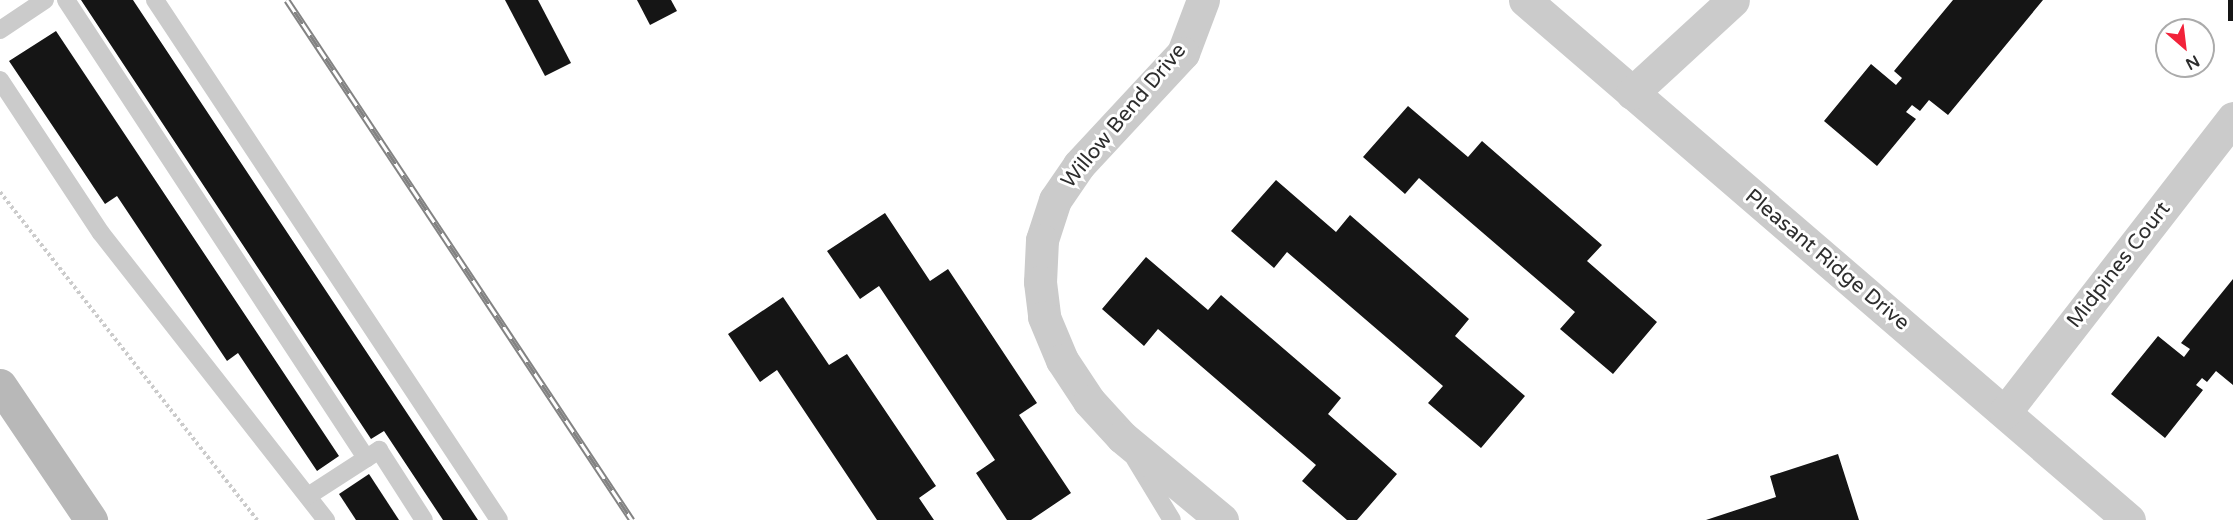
<!DOCTYPE html>
<style>
body{margin:0}
#map{position:relative;width:2233px;height:520px;overflow:hidden;background:#fff;font-family:"Varela Round",sans-serif}
div>[style]{position:absolute}
.building>*{inset:0;background:#151515;transform-origin:0 0}
.path>*{height:4px;margin-top:-2px;transform-origin:0;background:repeating-linear-gradient(90deg,#cbcbcb 0 3px,transparent 0 6px)}
.service>*{height:18px;margin:-9px;padding:0 9px;transform-origin:9px;border-radius:9px;background:#cbcbcb}
.minor>*{height:33px;margin:-16.5px;padding:0 16.5px;transform-origin:16.5px;border-radius:16.5px;background:#cbcbcb}
.secondary>*{height:33px;margin:-16.5px;padding:0 16.5px;transform-origin:16.5px;border-radius:16.5px;background:#b8b8b8}
.rail>*{height:7px;margin-top:-3.5px;transform-origin:0;background:repeating-linear-gradient(90deg,#fff 0 14px,#838383 0 28px);box-sizing:border-box;border-block:2px solid #838383}
span{translate:-50% -50%;white-space:nowrap;text-align:center;line-height:1.15;-webkit-text-stroke:6px #fff;paint-order:stroke}
.street-label{font-size:21px;color:#2e2e2e}
.north{position:absolute;left:2155px;top:18px;width:60px;height:60px;box-sizing:border-box;background:#fff;border:2px solid #ababab;border-radius:50%;rotate:152deg;font-size:16px;font-weight:700;line-height:24px;text-align:center;color:#2e2e2e}
.north::after{content:'';display:block;margin:auto;width:21px;height:27px;background:#f2233a;clip-path:polygon(50% 0,100% 100%,50% 72%,0 100%)}
</style>
<div id="map">
<div class="building">
<div style="clip-path:polygon(81px 0,133px 0,478px 520px,443px 520px,384px 431px,371px 439px)"></div>
<div style="clip-path:polygon(505px 0,538px 0,571px 63px,545px 76px)"></div>
<div style="clip-path:polygon(637px 0,671px 0,677px 11px,650px 25px)"></div>
<div style="clip-path:polygon(1953px 0,2043px 0,1948px 115px,1929px 100px,1920px 111px,1912px 105px,1906px 112px,1916px 119px,1877px 166px,1824px 121px,1871px 64px,1896px 85px,1902px 78px,1894px 71px)"></div>
<div style="left:2228px;top:0;width:5px;height:21px"></div>
<div style="clip-path:polygon(56px 31px,339px 456px,317px 471px,238px 353px,227px 361px,117px 196px,105px 204px,9px 61px)"></div>
<div style="clip-path:polygon(1408px 106px,1468px 157px,1482px 141px,1602px 245px,1587px 261px,1657px 322px,1613px 374px,1560px 329px,1575px 312px,1419px 178px,1405px 194px,1363px 157px)"></div>
<div style="clip-path:polygon(1276px 180px,1336px 232px,1350px 215px,1469px 319px,1455px 336px,1525px 396px,1481px 448px,1428px 403px,1443px 386px,1287px 252px,1274px 268px,1231px 231px)"></div>
<div style="clip-path:polygon(885px 213px,930px 281px,948px 269px,1037px 403px,1019px 415px,1071px 493px,1031px 520px,1007px 520px,976px 473px,995px 460px,879px 286px,860px 299px,827px 251px)"></div>
<div style="clip-path:polygon(1146px 257px,1208px 310px,1221px 295px,1341px 398px,1328px 414px,1397px 474px,1357px 520px,1347px 520px,1302px 481px,1316px 465px,1158px 329px,1144px 346px,1102px 309px)"></div>
<div style="clip-path:polygon(2233px 279px,2233px 385px,2216px 371px,2207px 382px,2202px 378px,2196px 385px,2203px 390px,2165px 438px,2111px 394px,2158px 336px,2184px 357px,2190px 349px,2181px 343px)"></div>
<div style="clip-path:polygon(783px 297px,829px 365px,847px 354px,936px 486px,919px 498px,934px 520px,877px 520px,777px 370px,760px 382px,728px 334px)"></div>
<div style="clip-path:polygon(1838px 454px,1859px 520px,1706px 520px,1776px 497px,1770px 476px)"></div>
<div style="clip-path:polygon(369px 474px,399px 520px,356px 520px,339px 494px)"></div>
</div>
<div class="path">
<div style="left:0;top:192px;width:417px;rotate:51.9deg"></div>
</div>
<div class="service">
<div style="left:66px;top:0;width:548px;rotate:56.77deg"></div>
<div style="left:155px;top:0;width:623px;rotate:56.51deg"></div>
<div style="left:0;top:30px;width:54px;rotate:-33.7deg"></div>
<div style="left:0;top:80px;width:183px;rotate:56.6deg"></div>
<div style="left:101px;top:233px;width:365px;rotate:51.9deg"></div>
<div style="left:1135px;top:459px;width:71px;rotate:58.8deg"></div>
<div style="left:308px;top:496px;width:85px;rotate:-32.9deg"></div>
<div style="left:379px;top:450px;width:83px;rotate:57.3deg"></div>
</div>
<div class="minor">
<div style="left:1203px;top:0;width:57px;rotate:110.7deg"></div>
<div style="left:1183px;top:53px;width:153px;rotate:132.9deg"></div>
<div style="left:1079px;top:165px;width:42px;rotate:124.4deg"></div>
<div style="left:1055px;top:200px;width:42px;rotate:108deg"></div>
<div style="left:1042px;top:240px;width:42px;rotate:92.7deg"></div>
<div style="left:1040px;top:282px;width:35px;rotate:83deg"></div>
<div style="left:1044px;top:317px;width:47px;rotate:67.3deg"></div>
<div style="left:1062px;top:360px;width:49px;rotate:56.6deg"></div>
<div style="left:1089px;top:401px;width:49px;rotate:47.5deg"></div>
<div style="left:1122px;top:437px;width:130px;rotate:39.7deg"></div>
<div style="left:1525px;top:0;width:797px;rotate:40.73deg"></div>
<div style="left:1632px;top:93px;width:137px;rotate:-42.6deg"></div>
<div style="left:2005px;top:412px;width:372px;rotate:-52.2deg"></div>
</div>
<div class="secondary">
<div style="left:0;top:385px;width:163px;rotate:56deg"></div>
</div>
<div class="rail">
<div style="left:287px;top:0;width:624px;rotate:56.44deg"></div>
</div>
<div class="street-label">
<span style="left:1124px;top:116px;rotate:-50deg">Willow Bend Drive</span>
<span style="left:1827px;top:260px;rotate:40deg">Pleasant Ridge Drive</span>
<span style="left:2119px;top:265px;rotate:-52deg">Midpines Court</span>
</div>
<div class="north">N</div>
</div>
